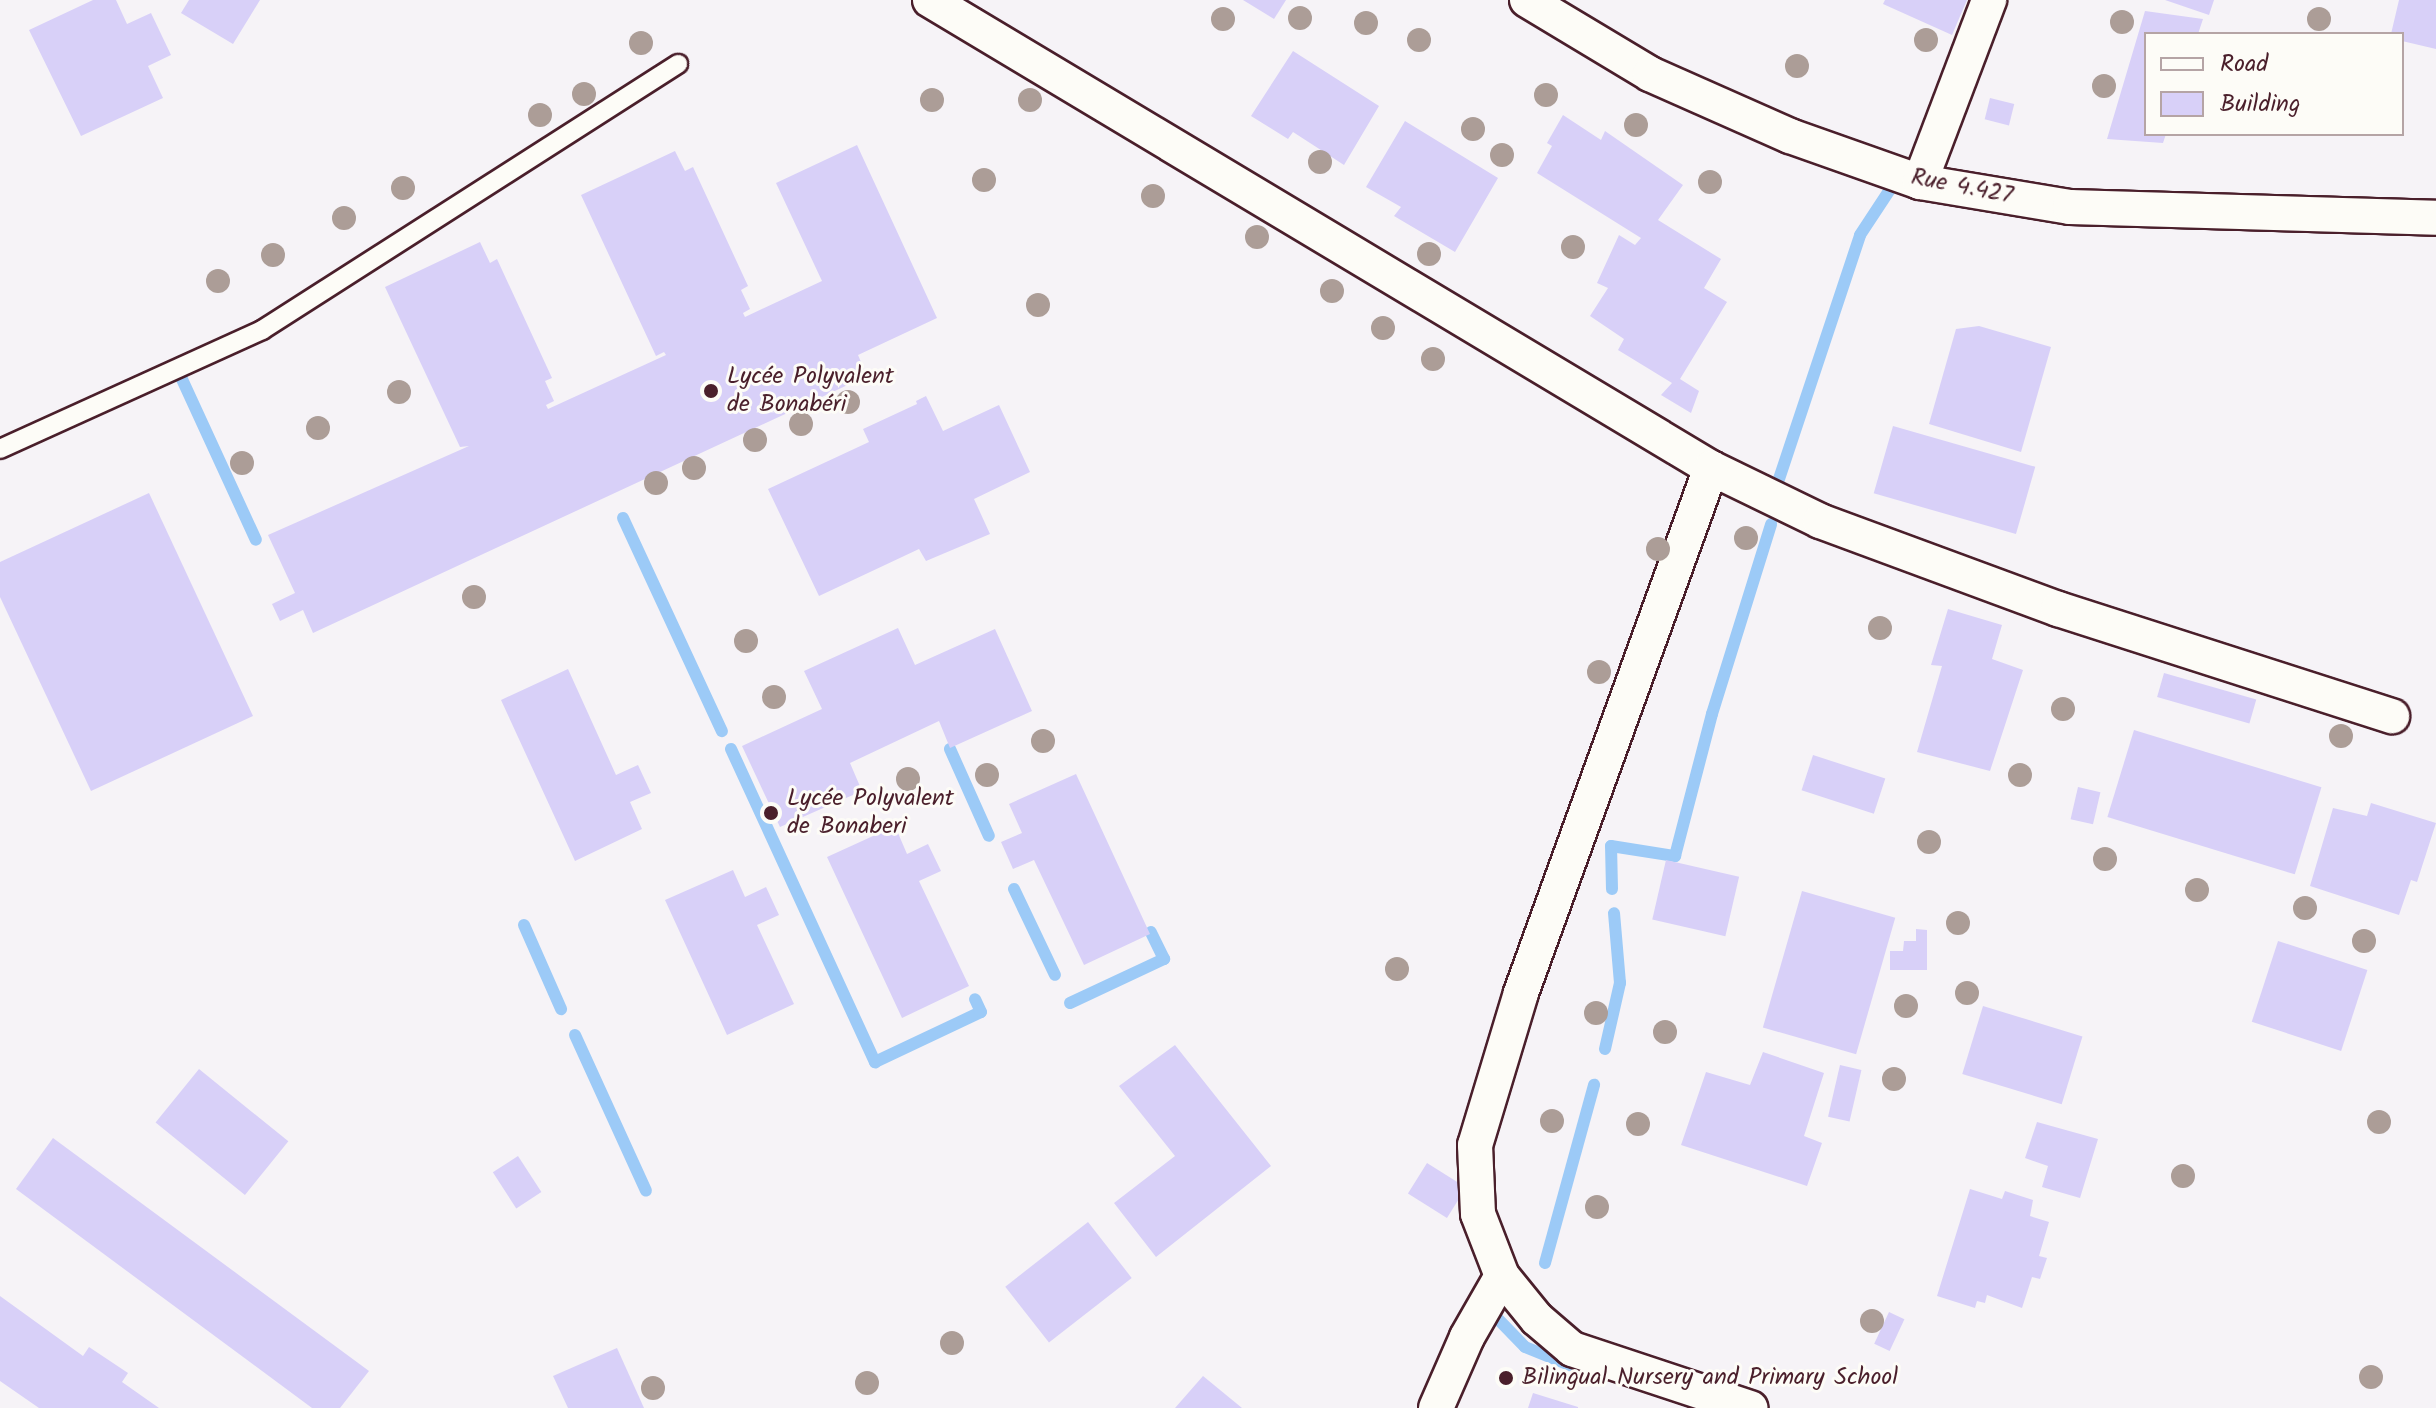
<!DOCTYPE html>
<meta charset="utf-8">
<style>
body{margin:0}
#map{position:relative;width:2436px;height:1408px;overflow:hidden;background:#f6f3f7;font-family:Kalam,sans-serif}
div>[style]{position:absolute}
.stream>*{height:12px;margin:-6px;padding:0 6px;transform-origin:6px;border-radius:6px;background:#9ccaf7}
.building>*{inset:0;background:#d8d0f8;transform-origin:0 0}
.roads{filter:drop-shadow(2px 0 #4a1f2b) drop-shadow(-2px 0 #4a1f2b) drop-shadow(0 2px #4a1f2b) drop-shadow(0 -2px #4a1f2b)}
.service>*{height:18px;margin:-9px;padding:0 9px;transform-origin:9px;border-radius:9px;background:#fdfcf7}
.minor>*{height:34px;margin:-17px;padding:0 17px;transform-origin:17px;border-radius:17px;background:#fdfcf7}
.trees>*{width:24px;height:24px;margin:-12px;border-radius:50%;background:#ac9d97}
.dots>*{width:22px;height:22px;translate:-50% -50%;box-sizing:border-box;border:4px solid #fdfcf7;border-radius:50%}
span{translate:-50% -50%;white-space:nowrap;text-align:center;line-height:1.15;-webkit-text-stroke:6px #fdfcf7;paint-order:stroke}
.street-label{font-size:24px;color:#4a1f2b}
.poi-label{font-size:24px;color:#4a1f2b}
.left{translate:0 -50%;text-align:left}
.legend{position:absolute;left:2144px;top:32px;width:260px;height:104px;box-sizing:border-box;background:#fdfcf7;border:2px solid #b5a4a5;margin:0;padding:10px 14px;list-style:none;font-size:24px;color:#4a1f2b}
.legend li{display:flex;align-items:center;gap:16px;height:40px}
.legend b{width:40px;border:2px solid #b5a4a5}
</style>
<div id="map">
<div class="stream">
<div style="left:181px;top:377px;width:179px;rotate:65.3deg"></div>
<div style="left:1778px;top:482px;width:260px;rotate:-71.6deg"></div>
<div style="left:1860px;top:235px;width:60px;rotate:-56.6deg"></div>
<div style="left:623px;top:518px;width:235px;rotate:65.1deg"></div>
<div style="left:731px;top:749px;width:345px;rotate:65.3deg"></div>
<div style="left:875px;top:1062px;width:117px;rotate:-25.3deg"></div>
<div style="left:981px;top:1012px;width:14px;rotate:-115deg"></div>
<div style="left:950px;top:749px;width:95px;rotate:65.9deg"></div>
<div style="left:1014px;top:889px;width:95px;rotate:64.5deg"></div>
<div style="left:1612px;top:889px;width:43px;rotate:-91.3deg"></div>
<div style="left:1611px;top:846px;width:65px;rotate:8.9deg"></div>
<div style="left:1675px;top:856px;width:147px;rotate:-75.4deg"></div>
<div style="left:1712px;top:714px;width:199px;rotate:-72.7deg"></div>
<div style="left:524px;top:925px;width:92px;rotate:66.2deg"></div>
<div style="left:1070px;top:1003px;width:104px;rotate:-25.1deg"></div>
<div style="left:1164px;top:959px;width:30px;rotate:-116deg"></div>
<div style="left:575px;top:1035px;width:171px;rotate:65.5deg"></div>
<div style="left:1605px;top:1049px;width:68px;rotate:-77.2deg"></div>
<div style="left:1620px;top:983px;width:70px;rotate:-94.9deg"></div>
<div style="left:1545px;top:1263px;width:185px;rotate:-74.6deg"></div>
<div style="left:1495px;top:1316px;width:43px;rotate:45.9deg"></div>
<div style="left:1525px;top:1347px;width:78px;rotate:21.9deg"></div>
</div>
<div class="building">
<div style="clip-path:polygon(93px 0,116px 0,127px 24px,151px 13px,171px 55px,148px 66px,163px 98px,81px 136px,29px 30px)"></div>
<div style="clip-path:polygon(189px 0,260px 0,233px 44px,181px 13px)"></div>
<div style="clip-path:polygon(1243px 0,1286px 0,1274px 19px)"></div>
<div style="clip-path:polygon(1885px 0,1967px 0,1952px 35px,1883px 4px)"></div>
<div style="clip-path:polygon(2165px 0,2214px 0,2209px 15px)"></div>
<div style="clip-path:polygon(2399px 0,2436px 0,2436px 49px,2402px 41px,2402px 34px,2391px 34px)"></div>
<div style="clip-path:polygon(2145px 11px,2203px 19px,2198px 34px,2146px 34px,2146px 134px,2166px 134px,2163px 143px,2107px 139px)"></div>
<div style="clip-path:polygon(1293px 51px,1379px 106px,1344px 165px,1293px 132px,1288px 139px,1251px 116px)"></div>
<div style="left:1990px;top:98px;width:25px;height:22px;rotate:14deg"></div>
<div style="clip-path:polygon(1563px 115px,1601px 140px,1605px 131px,1683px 185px,1658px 220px,1721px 259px,1704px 288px,1727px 302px,1680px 379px,1699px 391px,1691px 413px,1661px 395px,1672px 383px,1618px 350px,1624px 339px,1590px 316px,1608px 288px,1597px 283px,1619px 235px,1635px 245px,1641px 238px,1537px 173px,1552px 146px,1547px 143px)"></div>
<div style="clip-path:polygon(1405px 121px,1498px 178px,1455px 252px,1394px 216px,1401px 207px,1366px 187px)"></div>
<div style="clip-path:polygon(857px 145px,937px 318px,858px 355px,867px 376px,313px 633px,303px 610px,280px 621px,272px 604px,295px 593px,268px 535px,469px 446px,460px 447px,385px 287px,480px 242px,490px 263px,497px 259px,552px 378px,545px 381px,554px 401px,546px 405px,548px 409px,666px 355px,664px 352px,656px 356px,581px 195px,675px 151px,685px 171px,693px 167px,748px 286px,741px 290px,750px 309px,743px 313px,745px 317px,822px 281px,776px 183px)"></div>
<div style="clip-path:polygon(1979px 326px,2051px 347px,2021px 452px,1929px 424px,1956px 329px)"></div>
<div style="clip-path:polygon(926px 396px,943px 431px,999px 405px,1030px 472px,974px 499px,990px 534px,926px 561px,919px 549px,819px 596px,768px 489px,869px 442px,863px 429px,917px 404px,916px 401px)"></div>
<div style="left:1893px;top:426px;width:148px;height:70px;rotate:16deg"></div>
<div style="clip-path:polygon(149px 493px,253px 716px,91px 791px,0 597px,0 562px)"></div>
<div style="clip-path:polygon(1948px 609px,2002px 625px,1992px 659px,2023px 670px,1990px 771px,1917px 752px,1942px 666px,1931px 665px)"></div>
<div style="clip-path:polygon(898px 628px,915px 665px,995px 629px,1032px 711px,950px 748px,939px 721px,850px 763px,862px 791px,780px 827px,742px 746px,822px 709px,804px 671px)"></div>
<div style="clip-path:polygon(568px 669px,616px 775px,638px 765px,651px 793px,630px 802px,642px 829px,575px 861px,501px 700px)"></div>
<div style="left:2164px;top:673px;width:96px;height:25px;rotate:16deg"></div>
<div style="left:2134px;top:730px;width:196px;height:91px;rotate:17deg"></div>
<div style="left:1813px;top:755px;width:76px;height:37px;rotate:18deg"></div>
<div style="clip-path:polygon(1076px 774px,1150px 934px,1084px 965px,1034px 860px,1013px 869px,1001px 842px,1022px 833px,1009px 804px)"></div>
<div style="left:2078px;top:787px;width:23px;height:33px;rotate:13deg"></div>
<div style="clip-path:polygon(2371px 803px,2436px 823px,2417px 882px,2411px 880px,2399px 915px,2310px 886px,2333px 808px,2367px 816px)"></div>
<div style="clip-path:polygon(895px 826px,907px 854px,928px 844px,941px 871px,919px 881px,969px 986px,902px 1018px,827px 857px)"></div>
<div style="left:1666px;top:860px;width:75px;height:61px;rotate:13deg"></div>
<div style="clip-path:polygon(733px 870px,745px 897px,766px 887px,779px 915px,757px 925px,794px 1004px,727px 1035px,665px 900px)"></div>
<div style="left:1802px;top:891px;width:97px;height:142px;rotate:16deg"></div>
<div style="clip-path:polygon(1916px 929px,1927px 930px,1927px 970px,1890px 970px,1890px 951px,1903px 951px,1904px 941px,1916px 941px)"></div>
<div style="left:2278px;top:941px;width:94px;height:85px;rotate:18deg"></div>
<div style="left:1983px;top:1006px;width:104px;height:71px;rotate:17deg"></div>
<div style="clip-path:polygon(1175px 1045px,1271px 1166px,1156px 1257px,1114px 1203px,1175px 1156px,1119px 1086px)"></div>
<div style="clip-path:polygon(1763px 1052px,1824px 1073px,1804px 1136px,1822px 1143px,1807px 1186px,1681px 1145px,1706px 1072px,1750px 1085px)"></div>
<div style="left:1840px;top:1065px;width:22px;height:53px;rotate:13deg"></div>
<div style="left:199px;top:1069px;width:115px;height:69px;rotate:39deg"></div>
<div style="clip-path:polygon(2037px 1122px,2098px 1139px,2080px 1198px,2042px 1187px,2048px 1166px,2025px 1158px)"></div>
<div style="clip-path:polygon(53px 1138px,369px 1371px,340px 1408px,312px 1408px,16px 1189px)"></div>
<div style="left:518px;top:1156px;width:43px;height:30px;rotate:57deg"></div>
<div style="left:1427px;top:1163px;width:46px;height:36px;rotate:32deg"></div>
<div style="clip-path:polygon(1970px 1189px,2002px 1199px,2005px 1191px,2033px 1200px,2030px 1216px,2049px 1222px,2039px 1256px,2047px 1258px,2040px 1279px,2032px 1277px,2022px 1308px,1987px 1295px,1985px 1303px,1977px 1301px,1975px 1308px,1937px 1296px)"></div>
<div style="left:1088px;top:1222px;width:71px;height:105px;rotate:52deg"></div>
<div style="clip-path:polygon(0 1296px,83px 1356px,89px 1347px,128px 1373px,122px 1382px,159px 1408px,39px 1408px,0 1381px)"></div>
<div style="left:1889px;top:1312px;width:17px;height:35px;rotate:25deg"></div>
<div style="clip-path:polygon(617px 1348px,644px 1408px,568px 1408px,553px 1376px)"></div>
<div style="clip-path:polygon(1203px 1376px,1242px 1408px,1175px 1408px)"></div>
<div style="clip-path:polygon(1533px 1393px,1578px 1407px,1578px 1408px,1528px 1408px)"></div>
</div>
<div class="roads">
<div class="service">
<div style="left:0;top:449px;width:288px;rotate:-24.4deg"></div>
<div style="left:262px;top:330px;width:494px;rotate:-32.6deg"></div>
</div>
<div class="minor">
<div style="left:930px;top:0;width:910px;rotate:30.93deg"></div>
<div style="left:1711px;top:468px;width:121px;rotate:25.9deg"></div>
<div style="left:1820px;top:521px;width:254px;rotate:20.3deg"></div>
<div style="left:2058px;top:609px;width:351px;rotate:17.8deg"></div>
<div style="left:1527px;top:0;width:144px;rotate:31deg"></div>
<div style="left:1650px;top:74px;width:153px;rotate:23.9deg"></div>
<div style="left:1790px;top:136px;width:138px;rotate:19.5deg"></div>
<div style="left:1920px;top:182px;width:152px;rotate:9.5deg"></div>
<div style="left:2070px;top:207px;width:366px;rotate:1.7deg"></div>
<div style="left:1920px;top:182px;width:195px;rotate:-69.2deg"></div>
<div style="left:1711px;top:468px;width:558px;rotate:109.9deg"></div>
<div style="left:1521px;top:993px;width:159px;rotate:106.8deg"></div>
<div style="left:1475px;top:1145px;width:69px;rotate:87.5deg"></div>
<div style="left:1478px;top:1214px;width:66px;rotate:68.8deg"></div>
<div style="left:1502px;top:1276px;width:55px;rotate:50.9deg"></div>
<div style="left:1537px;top:1319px;width:46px;rotate:40.6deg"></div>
<div style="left:1572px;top:1349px;width:188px;rotate:18.3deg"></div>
<div style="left:1436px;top:1408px;width:77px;rotate:-66.4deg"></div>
<div style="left:1467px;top:1337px;width:70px;rotate:-60.2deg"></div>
</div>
</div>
<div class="trees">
<div style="left:1300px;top:18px"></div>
<div style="left:1223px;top:19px"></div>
<div style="left:2319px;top:19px"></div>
<div style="left:2122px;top:22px"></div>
<div style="left:1366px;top:23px"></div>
<div style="left:1419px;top:40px"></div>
<div style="left:1926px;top:40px"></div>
<div style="left:641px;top:43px"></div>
<div style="left:1797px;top:66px"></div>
<div style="left:2104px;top:86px"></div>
<div style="left:584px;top:94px"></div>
<div style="left:1546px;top:95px"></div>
<div style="left:932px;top:100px"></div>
<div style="left:1030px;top:100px"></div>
<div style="left:540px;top:115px"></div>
<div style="left:1636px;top:125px"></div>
<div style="left:1473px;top:129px"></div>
<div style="left:1502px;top:155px"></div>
<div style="left:1320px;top:162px"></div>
<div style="left:984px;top:180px"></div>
<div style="left:1710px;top:182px"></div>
<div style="left:403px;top:188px"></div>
<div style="left:1153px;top:196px"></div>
<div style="left:344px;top:218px"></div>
<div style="left:1257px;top:237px"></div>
<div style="left:1573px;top:247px"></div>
<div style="left:1429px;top:254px"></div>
<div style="left:273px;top:255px"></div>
<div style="left:218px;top:281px"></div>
<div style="left:1332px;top:291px"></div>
<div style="left:1038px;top:305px"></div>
<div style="left:1383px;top:328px"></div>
<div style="left:1433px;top:359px"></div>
<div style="left:399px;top:392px"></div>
<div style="left:848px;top:402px"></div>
<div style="left:801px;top:424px"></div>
<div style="left:318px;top:428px"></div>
<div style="left:755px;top:440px"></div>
<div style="left:242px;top:463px"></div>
<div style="left:694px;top:468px"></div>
<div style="left:656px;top:483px"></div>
<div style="left:1746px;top:538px"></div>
<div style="left:1658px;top:549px"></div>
<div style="left:474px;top:597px"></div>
<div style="left:1880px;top:628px"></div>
<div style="left:746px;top:641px"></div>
<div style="left:1599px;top:672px"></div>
<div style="left:774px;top:697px"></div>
<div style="left:2063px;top:709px"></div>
<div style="left:2341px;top:736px"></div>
<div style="left:1043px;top:741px"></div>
<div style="left:987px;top:775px"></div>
<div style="left:2020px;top:775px"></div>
<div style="left:908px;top:779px"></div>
<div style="left:1929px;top:842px"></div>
<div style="left:2105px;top:859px"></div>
<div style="left:2197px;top:890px"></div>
<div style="left:2305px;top:908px"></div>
<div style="left:1958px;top:923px"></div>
<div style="left:2364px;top:941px"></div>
<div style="left:1397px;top:969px"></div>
<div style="left:1967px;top:993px"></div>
<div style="left:1906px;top:1006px"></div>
<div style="left:1596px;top:1013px"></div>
<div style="left:1665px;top:1032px"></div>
<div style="left:1894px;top:1079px"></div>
<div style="left:1552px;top:1121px"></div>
<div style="left:2379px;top:1122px"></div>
<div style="left:1638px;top:1124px"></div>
<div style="left:2183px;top:1176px"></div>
<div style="left:1597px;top:1207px"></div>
<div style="left:1872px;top:1321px"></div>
<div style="left:952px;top:1343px"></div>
<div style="left:2371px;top:1377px"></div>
<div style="left:867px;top:1383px"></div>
<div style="left:653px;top:1388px"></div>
</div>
<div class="dots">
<div style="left:711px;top:391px;background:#4a1f2b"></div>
<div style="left:771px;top:813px;background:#4a1f2b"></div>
<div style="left:1506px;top:1378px;background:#4a1f2b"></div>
</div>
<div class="street-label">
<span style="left:1962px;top:187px;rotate:11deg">Rue 4.427</span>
</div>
<div class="poi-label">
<span class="left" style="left:727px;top:391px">Lycée Polyvalent<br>de Bonabéri</span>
<span class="left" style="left:787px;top:813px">Lycée Polyvalent<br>de Bonaberi</span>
<span class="left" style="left:1522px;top:1378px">Bilingual Nursery and Primary School</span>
</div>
<ul class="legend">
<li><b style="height:10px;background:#fdfcf7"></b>Road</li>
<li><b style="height:22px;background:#d8d0f8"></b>Building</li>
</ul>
</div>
